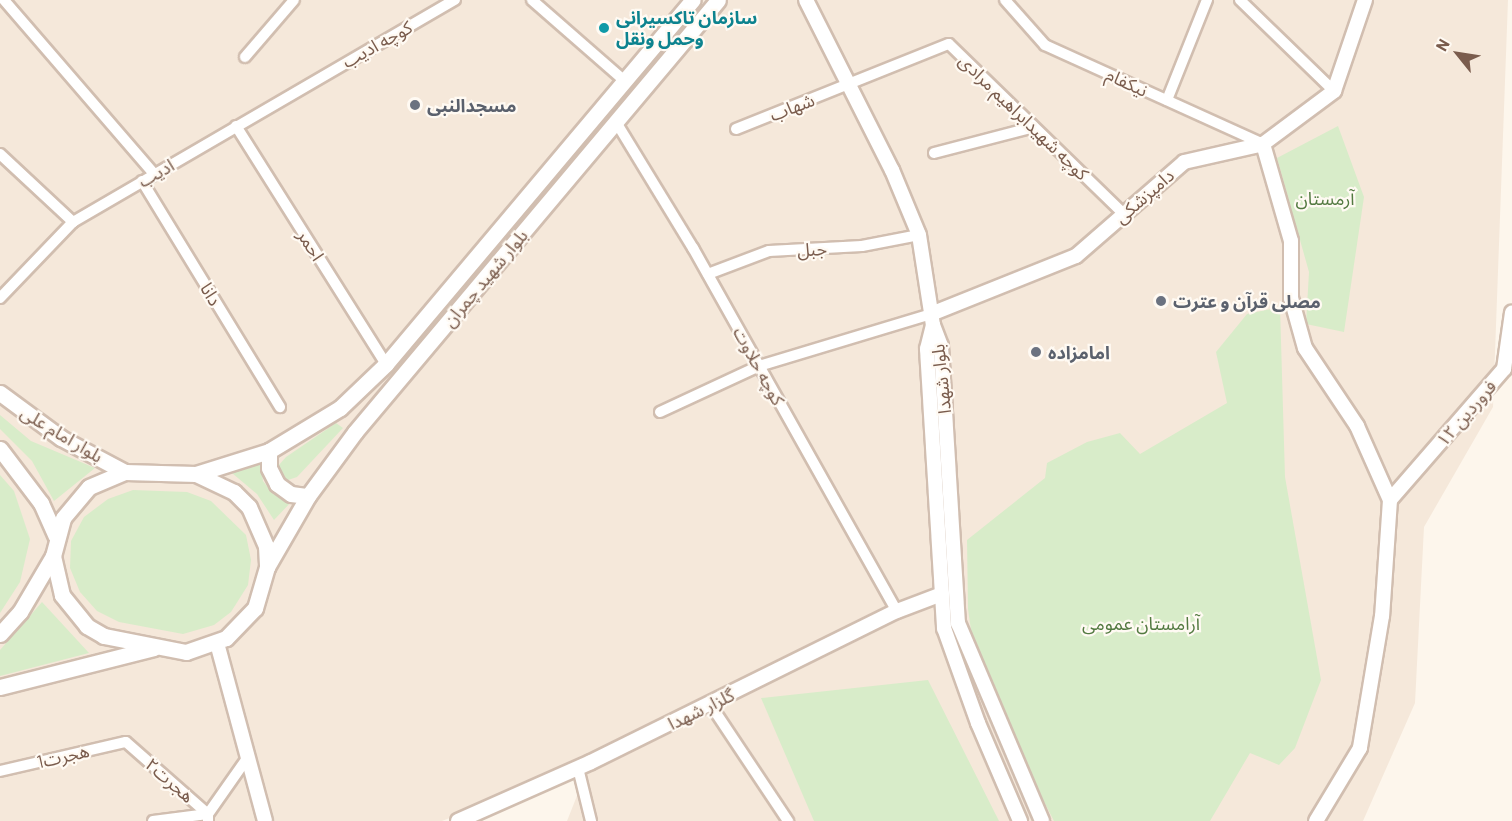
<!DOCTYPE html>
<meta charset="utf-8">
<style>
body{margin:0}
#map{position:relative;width:1512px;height:821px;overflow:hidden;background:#fdf6ec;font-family:Barlow,"Noto Sans Arabic",sans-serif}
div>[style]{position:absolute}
.residential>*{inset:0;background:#f5e8da}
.green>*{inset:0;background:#d8ecc9}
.roads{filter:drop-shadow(2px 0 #d1beb0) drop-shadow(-2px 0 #d1beb0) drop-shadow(0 2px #d1beb0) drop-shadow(0 -2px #d1beb0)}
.minor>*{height:10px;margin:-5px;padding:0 5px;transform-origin:5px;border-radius:5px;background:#fff}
.tertiary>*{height:14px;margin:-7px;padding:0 7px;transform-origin:7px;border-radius:7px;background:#fff}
.secondary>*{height:15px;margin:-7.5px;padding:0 7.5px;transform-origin:7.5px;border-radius:7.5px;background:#fff}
.dots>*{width:16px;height:16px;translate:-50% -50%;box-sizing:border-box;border:3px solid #fffaf3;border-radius:50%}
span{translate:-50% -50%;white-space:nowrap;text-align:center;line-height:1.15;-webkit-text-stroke:4.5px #fffaf3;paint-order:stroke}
.culture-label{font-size:18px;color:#0d838f;font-weight:700}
.left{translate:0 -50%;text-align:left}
.street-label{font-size:18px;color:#7a5c4d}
.worship-label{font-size:18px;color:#5b616d;font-weight:700}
.park-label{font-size:18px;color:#537a41}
.north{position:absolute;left:1428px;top:24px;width:60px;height:60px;-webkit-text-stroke:4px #fffaf3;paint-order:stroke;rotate:300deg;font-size:16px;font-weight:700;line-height:24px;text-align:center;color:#7a5c4d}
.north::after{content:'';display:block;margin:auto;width:21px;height:27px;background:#7a5c4d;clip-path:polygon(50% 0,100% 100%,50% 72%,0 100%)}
</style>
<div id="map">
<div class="residential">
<div style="clip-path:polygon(0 0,1508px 0,1493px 407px,1424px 527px,1415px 703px,1363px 821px,567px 821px,590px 763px,442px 821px,0 821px)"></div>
</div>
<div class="green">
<div style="clip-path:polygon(1338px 126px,1364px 197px,1344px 332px,1306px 324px,1309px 272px,1277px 158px)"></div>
<div style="clip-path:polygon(1280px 307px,1285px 477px,1321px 680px,1295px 748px,1279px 765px,1250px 753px,1210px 821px,1054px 821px,977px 672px,968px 609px,967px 540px,1045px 478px,1047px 463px,1087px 442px,1120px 433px,1140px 454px,1227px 403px,1216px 352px,1247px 314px)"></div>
<div style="clip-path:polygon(0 415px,31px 441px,95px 468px,54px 501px,32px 461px,0 429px)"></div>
<div style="clip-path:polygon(336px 423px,343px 428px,297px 477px,288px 480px,281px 476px,278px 466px,286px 457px)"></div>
<div style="clip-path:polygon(261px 463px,263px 481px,273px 494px,293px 500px,274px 520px,257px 494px,232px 473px)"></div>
<div style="clip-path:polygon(0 475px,14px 491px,30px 539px,20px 582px,0 613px)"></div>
<div style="clip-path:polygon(133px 490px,187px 492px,211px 501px,246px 535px,251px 560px,248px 585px,231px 612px,214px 625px,183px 634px,119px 622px,97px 611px,80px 592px,70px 568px,71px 541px,84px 517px,108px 499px)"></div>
<div style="clip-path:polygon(42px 602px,89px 653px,0 676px,0 650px)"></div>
<div style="clip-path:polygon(928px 680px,999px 821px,814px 821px,761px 698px)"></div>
</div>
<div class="roads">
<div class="minor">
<div style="left:4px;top:0;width:230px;rotate:49.2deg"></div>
<div style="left:532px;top:0;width:123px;rotate:41.1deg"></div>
<div style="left:1005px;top:0;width:60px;rotate:48.4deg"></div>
<div style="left:1045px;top:45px;width:239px;rotate:24.4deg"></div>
<div style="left:1240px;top:0;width:131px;rotate:44.1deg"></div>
<div style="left:245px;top:57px;width:75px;rotate:-49.3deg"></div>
<div style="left:1167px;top:100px;width:108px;rotate:-68.2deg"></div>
<div style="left:616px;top:122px;width:148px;rotate:58.6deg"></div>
<div style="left:693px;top:248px;width:416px;rotate:60.7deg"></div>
<div style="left:236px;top:126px;width:281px;rotate:57.8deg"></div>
<div style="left:736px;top:129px;width:229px;rotate:-21.8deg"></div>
<div style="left:949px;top:44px;width:244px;rotate:44.2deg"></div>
<div style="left:934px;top:153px;width:103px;rotate:-14.6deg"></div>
<div style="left:0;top:154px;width:100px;rotate:43deg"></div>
<div style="left:142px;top:181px;width:265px;rotate:58.6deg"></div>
<div style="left:708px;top:274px;width:65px;rotate:-20.7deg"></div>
<div style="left:769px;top:251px;width:93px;rotate:-3.1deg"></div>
<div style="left:862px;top:246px;width:58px;rotate:-10.9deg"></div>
<div style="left:0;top:298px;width:105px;rotate:-46.2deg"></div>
<div style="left:73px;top:222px;width:442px;rotate:-30.2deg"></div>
<div style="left:660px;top:412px;width:109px;rotate:-24.9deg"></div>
<div style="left:759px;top:366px;width:180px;rotate:-16.8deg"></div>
<div style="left:710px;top:704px;width:141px;rotate:56.3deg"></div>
<div style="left:578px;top:768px;width:55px;rotate:76.2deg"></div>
<div style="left:0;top:771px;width:129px;rotate:-13deg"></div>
<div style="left:126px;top:742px;width:109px;rotate:41.3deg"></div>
<div style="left:208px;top:814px;width:7px;rotate:90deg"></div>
<div style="left:153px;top:821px;width:55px;rotate:-7.3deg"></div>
<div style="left:208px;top:814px;width:70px;rotate:-54.9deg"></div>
</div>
<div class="tertiary">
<div style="left:806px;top:0;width:191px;rotate:63.2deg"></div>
<div style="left:892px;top:170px;width:70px;rotate:67.4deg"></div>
<div style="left:919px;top:235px;width:91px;rotate:81.2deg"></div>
<div style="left:933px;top:325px;width:22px;rotate:69deg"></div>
<div style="left:941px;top:346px;width:278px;rotate:86.5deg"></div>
<div style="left:958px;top:623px;width:215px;rotate:67deg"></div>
<div style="left:1263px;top:144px;width:101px;rotate:73.9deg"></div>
<div style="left:1291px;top:241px;width:57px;rotate:90deg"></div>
<div style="left:1291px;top:298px;width:52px;rotate:74.4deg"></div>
<div style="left:1305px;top:348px;width:94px;rotate:56.3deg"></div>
<div style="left:1357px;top:426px;width:81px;rotate:66deg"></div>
<div style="left:1390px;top:500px;width:116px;rotate:93.9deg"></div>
<div style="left:1382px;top:616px;width:134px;rotate:99.5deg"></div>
<div style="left:1360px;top:748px;width:85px;rotate:121.1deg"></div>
<div style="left:931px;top:314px;width:156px;rotate:-21.8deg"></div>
<div style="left:1076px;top:256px;width:143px;rotate:-41deg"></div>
<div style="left:1184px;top:162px;width:81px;rotate:-12.8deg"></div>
<div style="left:1263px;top:144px;width:89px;rotate:-36.7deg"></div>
<div style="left:1334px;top:91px;width:96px;rotate:-71.2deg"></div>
<div style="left:933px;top:325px;width:25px;rotate:104deg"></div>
<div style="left:927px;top:349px;width:280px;rotate:86.5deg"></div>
<div style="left:944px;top:628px;width:101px;rotate:70.3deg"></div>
<div style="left:978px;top:723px;width:107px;rotate:66.8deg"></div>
<div style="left:1390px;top:500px;width:174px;rotate:-49deg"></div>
<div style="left:1504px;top:369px;width:57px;rotate:-81.9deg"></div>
<div style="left:217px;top:643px;width:184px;rotate:74.9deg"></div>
<div style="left:458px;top:821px;width:145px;rotate:-23.9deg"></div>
<div style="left:591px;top:762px;width:341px;rotate:-26.3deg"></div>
<div style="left:897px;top:611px;width:48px;rotate:-20.7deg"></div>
</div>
<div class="secondary">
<div style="left:0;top:393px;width:76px;rotate:36.4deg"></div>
<div style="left:61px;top:438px;width:72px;rotate:28deg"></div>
<div style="left:0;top:449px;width:68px;rotate:52.8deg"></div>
<div style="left:41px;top:503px;width:36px;rotate:66deg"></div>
<div style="left:269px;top:451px;width:17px;rotate:90deg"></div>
<div style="left:269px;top:468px;width:18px;rotate:63deg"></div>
<div style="left:277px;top:484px;width:17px;rotate:36deg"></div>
<div style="left:291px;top:494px;width:17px;rotate:7deg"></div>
<div style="left:125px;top:472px;width:71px;rotate:1.6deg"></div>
<div style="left:196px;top:474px;width:42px;rotate:25.3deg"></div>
<div style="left:234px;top:492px;width:21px;rotate:45deg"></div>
<div style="left:249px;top:507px;width:43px;rotate:66.4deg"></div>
<div style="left:266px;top:546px;width:21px;rotate:87deg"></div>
<div style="left:267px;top:567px;width:43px;rotate:106.3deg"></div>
<div style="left:255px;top:608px;width:42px;rotate:134deg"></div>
<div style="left:226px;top:638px;width:42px;rotate:160.7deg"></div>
<div style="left:186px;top:652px;width:84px;rotate:-169deg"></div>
<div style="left:104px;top:636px;width:20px;rotate:-150deg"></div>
<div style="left:87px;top:626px;width:40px;rotate:-129deg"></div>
<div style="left:62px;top:595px;width:40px;rotate:-103deg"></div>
<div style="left:53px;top:556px;width:39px;rotate:-75deg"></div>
<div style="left:63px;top:518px;width:40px;rotate:-50deg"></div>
<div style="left:89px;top:487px;width:39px;rotate:-23deg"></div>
<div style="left:196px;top:474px;width:77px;rotate:-17.5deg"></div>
<div style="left:269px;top:451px;width:83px;rotate:-31.2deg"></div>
<div style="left:340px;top:408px;width:64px;rotate:-43.7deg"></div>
<div style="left:386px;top:364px;width:476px;rotate:-49.9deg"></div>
<div style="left:267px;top:567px;width:82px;rotate:-60deg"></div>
<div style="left:308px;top:496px;width:79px;rotate:-53.7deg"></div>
<div style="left:355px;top:432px;width:564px;rotate:-49.96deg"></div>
<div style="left:0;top:634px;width:30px;rotate:-48deg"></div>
<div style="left:20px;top:612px;width:65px;rotate:-59.5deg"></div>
<div style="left:0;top:687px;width:159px;rotate:-14.2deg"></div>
</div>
</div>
<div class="dots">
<div style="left:604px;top:28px;background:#0f9aa8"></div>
<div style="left:415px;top:105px;background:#6b7280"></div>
<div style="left:1161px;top:301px;background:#6b7280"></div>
<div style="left:1036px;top:352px;background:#6b7280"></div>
</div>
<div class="culture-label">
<span class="left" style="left:616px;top:28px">سازمان تاکسیرانی<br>وحمل ونقل</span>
</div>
<div class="street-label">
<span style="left:377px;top:44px;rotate:-29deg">کوچه ادیب</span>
<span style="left:1127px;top:82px;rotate:25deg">نیکفام</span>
<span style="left:792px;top:107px;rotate:-21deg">شهاب</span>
<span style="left:1024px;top:117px;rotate:44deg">کوچه شهیدابراهیم مرادی</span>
<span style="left:156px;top:173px;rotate:-30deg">ادیب</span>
<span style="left:1144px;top:196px;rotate:-41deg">دامپزشکی</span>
<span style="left:311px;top:245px;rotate:58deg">احمر</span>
<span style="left:812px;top:249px;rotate:-3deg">جبل</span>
<span style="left:485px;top:278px;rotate:-50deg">بلوار شهید چمران</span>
<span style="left:211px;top:294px;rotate:59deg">دانا</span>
<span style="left:759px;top:366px;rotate:61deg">کوچه حلاوت</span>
<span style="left:941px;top:379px;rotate:-96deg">بلوار شهدا</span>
<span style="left:1466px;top:413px;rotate:-49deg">۱۲ فروردین</span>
<span style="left:62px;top:434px;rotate:31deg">بلوار امام علی</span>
<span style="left:701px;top:709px;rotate:-26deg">گلزار شهدا</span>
<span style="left:63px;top:756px;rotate:-13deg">هجرت1</span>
<span style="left:170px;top:780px;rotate:41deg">هجرت۲</span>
</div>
<div class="worship-label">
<span class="left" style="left:427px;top:105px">مسجدالنبی</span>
<span class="left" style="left:1173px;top:301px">مصلی قرآن و عترت</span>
<span class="left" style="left:1048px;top:352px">امامزاده</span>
</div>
<div class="park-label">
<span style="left:1325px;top:198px">آرمستان</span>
<span style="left:1141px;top:623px">آرامستان عمومی</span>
</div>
<div class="north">N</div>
</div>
